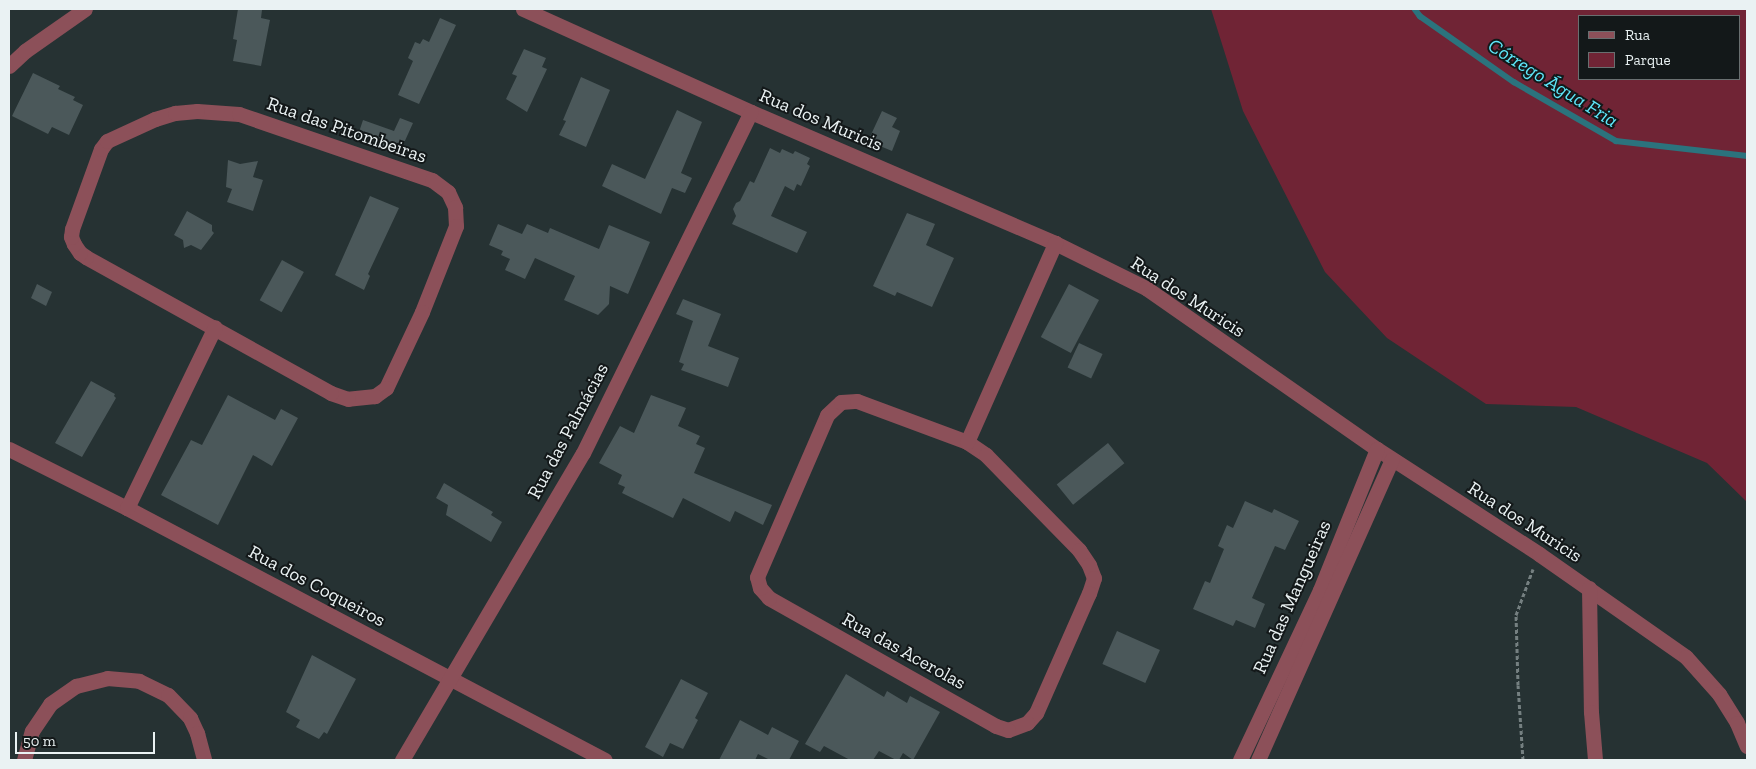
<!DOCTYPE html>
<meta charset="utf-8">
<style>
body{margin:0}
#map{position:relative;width:1756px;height:769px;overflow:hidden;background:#263233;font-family:"Zilla Slab",serif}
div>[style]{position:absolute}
.green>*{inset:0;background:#702435}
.stream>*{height:5.5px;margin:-2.75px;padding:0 2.75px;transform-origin:2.75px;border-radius:2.75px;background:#2b737d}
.building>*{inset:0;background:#4b585a;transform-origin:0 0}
.path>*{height:3px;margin-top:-1.5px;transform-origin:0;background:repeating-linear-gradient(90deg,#758081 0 4px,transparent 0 6.5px)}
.street>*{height:15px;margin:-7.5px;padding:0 7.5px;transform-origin:7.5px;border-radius:7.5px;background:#8c5059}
span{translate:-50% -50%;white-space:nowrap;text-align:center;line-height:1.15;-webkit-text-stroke:4px #131819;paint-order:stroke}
.street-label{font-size:19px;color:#eaf2f3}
.water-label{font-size:20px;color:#5ee7fa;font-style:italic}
.frame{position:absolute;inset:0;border:10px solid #eaf2f3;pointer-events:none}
.legend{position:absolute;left:1578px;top:15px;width:162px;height:65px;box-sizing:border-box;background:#131819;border:1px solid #696f70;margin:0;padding:6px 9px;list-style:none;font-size:15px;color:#eaf2f3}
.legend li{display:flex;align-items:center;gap:10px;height:25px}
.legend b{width:25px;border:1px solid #696f70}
.scale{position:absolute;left:15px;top:732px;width:140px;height:22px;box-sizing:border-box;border:2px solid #eaf2f3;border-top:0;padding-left:6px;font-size:15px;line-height:18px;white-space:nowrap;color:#eaf2f3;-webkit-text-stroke:4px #131819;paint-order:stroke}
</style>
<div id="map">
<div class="green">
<div style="clip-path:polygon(evenodd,1211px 9px,1747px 9px,1747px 502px,1707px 463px,1576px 407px,1486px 404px,1387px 338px,1325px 272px,1243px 111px,1211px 9px,1580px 16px,1740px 16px,1740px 79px,1580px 79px,1580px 16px)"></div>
</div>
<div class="stream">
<div style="left:1415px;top:9px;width:9px;rotate:54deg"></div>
<div style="left:1420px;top:16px;width:115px;rotate:35.1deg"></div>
<div style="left:1514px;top:82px;width:118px;rotate:30deg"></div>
<div style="left:1616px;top:141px;width:132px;rotate:6.5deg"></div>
</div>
<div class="building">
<div style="clip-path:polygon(238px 9px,262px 10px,261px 18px,270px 20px,261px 66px,233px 61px,237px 40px,233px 39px)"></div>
<div style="clip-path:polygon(440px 18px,456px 25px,419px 104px,398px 95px,413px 61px,408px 58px,415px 42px,420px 44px,423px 39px,429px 42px)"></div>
<div style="clip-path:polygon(524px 49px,546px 58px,542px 67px,547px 69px,527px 112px,506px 99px,517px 76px,512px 74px)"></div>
<div style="clip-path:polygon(33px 73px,60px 86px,58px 89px,75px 97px,73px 100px,83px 105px,69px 135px,52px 127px,48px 134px,12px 116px)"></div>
<div style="clip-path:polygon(581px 77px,610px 90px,586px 147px,559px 135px,566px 121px,563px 120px)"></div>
<div style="clip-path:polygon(677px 110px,702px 122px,681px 173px,692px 178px,685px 193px,672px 188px,661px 214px,602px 186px,612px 164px,645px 179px)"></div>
<div style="clip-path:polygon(882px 111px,897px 118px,892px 127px,900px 131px,892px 151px,868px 141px)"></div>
<div style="clip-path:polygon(400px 118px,413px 123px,399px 154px,357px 138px,363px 120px,394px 131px)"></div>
<div style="clip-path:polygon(770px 148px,780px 153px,782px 149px,793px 154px,795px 151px,810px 158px,807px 164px,810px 166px,801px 186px,797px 184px,794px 191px,785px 186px,771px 216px,807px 232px,797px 253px,732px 224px,736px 216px,733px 209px,736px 203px,740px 201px,750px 181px,754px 183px)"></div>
<div style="clip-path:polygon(228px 160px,240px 164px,258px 161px,253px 177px,263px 180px,253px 211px,227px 202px,232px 189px,226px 187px)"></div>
<div style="clip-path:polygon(370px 196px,399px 208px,368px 274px,370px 276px,364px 290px,335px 275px)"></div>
<div style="clip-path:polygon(187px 211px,212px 225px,212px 231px,214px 233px,201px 250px,191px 245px,184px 248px,183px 240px,174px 235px)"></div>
<div style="clip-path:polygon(907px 213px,935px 224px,926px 245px,954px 258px,932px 307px,897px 292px,895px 296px,873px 286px)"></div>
<div style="clip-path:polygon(498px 224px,522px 234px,527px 224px,548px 233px,550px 228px,599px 249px,609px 225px,650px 242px,628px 294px,610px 286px,609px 304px,598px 315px,564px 300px,575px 276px,535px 258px,525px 279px,505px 270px,510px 259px,501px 255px,503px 251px,489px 245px)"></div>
<div style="left:282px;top:260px;width:25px;height:46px;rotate:29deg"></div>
<div style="clip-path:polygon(37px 284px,52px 292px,46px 306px,31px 298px)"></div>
<div style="left:1069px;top:284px;width:34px;height:60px;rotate:28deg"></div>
<div style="clip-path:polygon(683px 299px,721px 314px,708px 346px,739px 358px,728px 387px,681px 370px,684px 364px,679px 362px,693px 321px,676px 314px)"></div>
<div style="left:1079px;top:343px;width:26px;height:27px;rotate:25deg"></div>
<div style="clip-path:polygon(91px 381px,115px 394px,114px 396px,116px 398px,82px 457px,55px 443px)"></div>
<div style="clip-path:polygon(228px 395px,275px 420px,281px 409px,298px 418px,272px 466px,253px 455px,218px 525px,161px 495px,191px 440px,202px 445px)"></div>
<div style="clip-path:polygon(651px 395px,686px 408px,678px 426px,700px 436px,696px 444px,705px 448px,694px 473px,772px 505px,763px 525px,735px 511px,730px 522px,683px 498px,673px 518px,622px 493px,625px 487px,618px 484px,622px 475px,599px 463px,620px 426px,634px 433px)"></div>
<div style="left:1108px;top:443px;width:26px;height:66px;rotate:51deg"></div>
<div style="clip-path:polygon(444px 483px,493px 512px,491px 515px,502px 522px,491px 542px,446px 515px,448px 505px,436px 498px)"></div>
<div style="clip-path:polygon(1245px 501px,1272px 513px,1274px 509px,1299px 521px,1285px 550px,1275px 546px,1252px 598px,1265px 604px,1255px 628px,1236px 620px,1233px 626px,1193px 609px,1205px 581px,1210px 583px,1224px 549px,1218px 546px,1227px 525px,1233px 528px)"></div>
<div style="left:1117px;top:631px;width:47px;height:36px;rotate:24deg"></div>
<div style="clip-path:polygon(312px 655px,356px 679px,327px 734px,324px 732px,319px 739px,296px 727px,300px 720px,286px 712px)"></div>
<div style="clip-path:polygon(846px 674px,884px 697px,887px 691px,907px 703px,910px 696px,940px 712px,913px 760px,903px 753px,899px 760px,896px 760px,879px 751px,873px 760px,850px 760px,824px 746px,820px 752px,805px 744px)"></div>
<div style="clip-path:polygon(681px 679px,708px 693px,695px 718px,698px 720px,683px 749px,670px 743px,663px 757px,645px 747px)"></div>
<div style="clip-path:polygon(740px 720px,768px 735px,772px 727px,799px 741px,789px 760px,770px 760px,758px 754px,755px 760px,719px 760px)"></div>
</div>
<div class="path">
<div style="left:1523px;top:760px;width:75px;rotate:-93.8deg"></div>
<div style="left:1518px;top:685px;width:70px;rotate:-91.6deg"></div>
<div style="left:1516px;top:615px;width:49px;rotate:-69.7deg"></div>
</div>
<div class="street">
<div style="left:523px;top:9px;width:250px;rotate:24.3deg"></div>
<div style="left:751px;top:112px;width:331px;rotate:23.3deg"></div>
<div style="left:1055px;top:243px;width:102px;rotate:26.3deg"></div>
<div style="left:1146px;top:288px;width:282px;rotate:34.9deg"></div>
<div style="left:1377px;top:449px;width:193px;rotate:32.9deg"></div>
<div style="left:1539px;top:554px;width:179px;rotate:35deg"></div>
<div style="left:1686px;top:657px;width:50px;rotate:48.3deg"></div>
<div style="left:1719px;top:694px;width:34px;rotate:58deg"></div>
<div style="left:1737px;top:723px;width:25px;rotate:67deg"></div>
<div style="left:9px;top:66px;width:22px;rotate:-43deg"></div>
<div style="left:25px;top:51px;width:73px;rotate:-35deg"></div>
<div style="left:197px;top:111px;width:42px;rotate:4.1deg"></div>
<div style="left:239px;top:114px;width:204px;rotate:18.9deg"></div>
<div style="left:432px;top:180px;width:20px;rotate:37deg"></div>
<div style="left:448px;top:192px;width:17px;rotate:65deg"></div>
<div style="left:455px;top:207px;width:19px;rotate:87deg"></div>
<div style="left:456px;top:226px;width:92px;rotate:111.6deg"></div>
<div style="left:422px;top:312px;width:84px;rotate:115.3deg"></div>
<div style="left:386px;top:388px;width:14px;rotate:144deg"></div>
<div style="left:375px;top:396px;width:27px;rotate:174deg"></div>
<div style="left:348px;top:399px;width:18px;rotate:-161deg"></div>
<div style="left:331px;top:393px;width:280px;rotate:-151deg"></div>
<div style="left:86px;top:257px;width:7px;rotate:-146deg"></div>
<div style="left:80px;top:253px;width:11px;rotate:-124deg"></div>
<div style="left:74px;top:244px;width:8px;rotate:-113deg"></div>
<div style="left:71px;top:237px;width:8px;rotate:-83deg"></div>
<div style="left:72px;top:229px;width:85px;rotate:-70.1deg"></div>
<div style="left:101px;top:149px;width:10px;rotate:-53deg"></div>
<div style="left:107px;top:141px;width:53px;rotate:-24.6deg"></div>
<div style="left:155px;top:119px;width:21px;rotate:-17deg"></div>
<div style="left:175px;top:113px;width:22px;rotate:-5deg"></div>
<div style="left:967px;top:442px;width:23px;rotate:34deg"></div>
<div style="left:986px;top:455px;width:133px;rotate:45.6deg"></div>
<div style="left:1079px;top:550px;width:18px;rotate:56deg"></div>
<div style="left:1089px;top:565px;width:14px;rotate:69deg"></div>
<div style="left:1094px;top:578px;width:16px;rotate:108deg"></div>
<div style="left:1089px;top:593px;width:131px;rotate:113.8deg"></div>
<div style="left:1036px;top:713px;width:13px;rotate:132deg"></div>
<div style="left:1027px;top:723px;width:20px;rotate:160deg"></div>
<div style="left:1008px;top:730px;width:13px;rotate:-162deg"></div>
<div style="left:996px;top:726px;width:261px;rotate:-150.6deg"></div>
<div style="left:769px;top:598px;width:13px;rotate:-132deg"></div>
<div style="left:760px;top:588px;width:11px;rotate:-105deg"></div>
<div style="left:757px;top:577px;width:176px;rotate:-66.6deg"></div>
<div style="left:827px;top:415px;width:19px;rotate:-43deg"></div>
<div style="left:841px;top:402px;width:16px;rotate:-4deg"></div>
<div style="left:857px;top:401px;width:117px;rotate:20.4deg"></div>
<div style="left:967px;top:442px;width:218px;rotate:-66.1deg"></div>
<div style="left:9px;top:449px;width:132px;rotate:26.6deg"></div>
<div style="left:127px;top:508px;width:540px;rotate:27.8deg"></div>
<div style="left:127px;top:508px;width:201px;rotate:-64.1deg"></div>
<div style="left:1589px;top:588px;width:124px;rotate:89.1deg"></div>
<div style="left:1591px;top:712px;width:48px;rotate:85.2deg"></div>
<div style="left:24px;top:760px;width:30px;rotate:-75deg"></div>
<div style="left:32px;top:731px;width:32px;rotate:-56deg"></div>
<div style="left:50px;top:704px;width:32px;rotate:-35deg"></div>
<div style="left:76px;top:686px;width:32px;rotate:-14deg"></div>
<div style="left:107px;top:678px;width:32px;rotate:5deg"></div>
<div style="left:139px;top:681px;width:32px;rotate:26deg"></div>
<div style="left:168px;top:695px;width:32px;rotate:46deg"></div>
<div style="left:190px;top:718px;width:17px;rotate:65deg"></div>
<div style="left:197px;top:733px;width:28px;rotate:75deg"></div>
<div style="left:402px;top:760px;width:356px;rotate:-59.5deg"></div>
<div style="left:583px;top:453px;width:380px;rotate:-63.8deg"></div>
<div style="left:1240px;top:760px;width:188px;rotate:-64.8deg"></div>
<div style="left:1320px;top:590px;width:152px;rotate:-68deg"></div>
<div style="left:1258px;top:760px;width:329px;rotate:-66deg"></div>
</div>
<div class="street-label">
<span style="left:821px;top:120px;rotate:23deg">Rua dos Muricis</span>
<span style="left:347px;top:130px;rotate:19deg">Rua das Pitombeiras</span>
<span style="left:1188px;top:297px;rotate:33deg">Rua dos Muricis</span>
<span style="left:568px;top:431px;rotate:-62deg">Rua das Palmácias</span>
<span style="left:1525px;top:522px;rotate:33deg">Rua dos Muricis</span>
<span style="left:317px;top:586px;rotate:28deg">Rua dos Coqueiros</span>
<span style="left:1292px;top:597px;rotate:-66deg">Rua das Mangueiras</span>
<span style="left:904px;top:651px;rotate:29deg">Rua das Acerolas</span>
</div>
<div class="water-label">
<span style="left:1553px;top:83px;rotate:32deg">Córrego Água Fria</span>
</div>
<div class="frame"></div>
<ul class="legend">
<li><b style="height:6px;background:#8c5059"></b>Rua</li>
<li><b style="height:14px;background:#702435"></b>Parque</li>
</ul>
<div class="scale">50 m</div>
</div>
